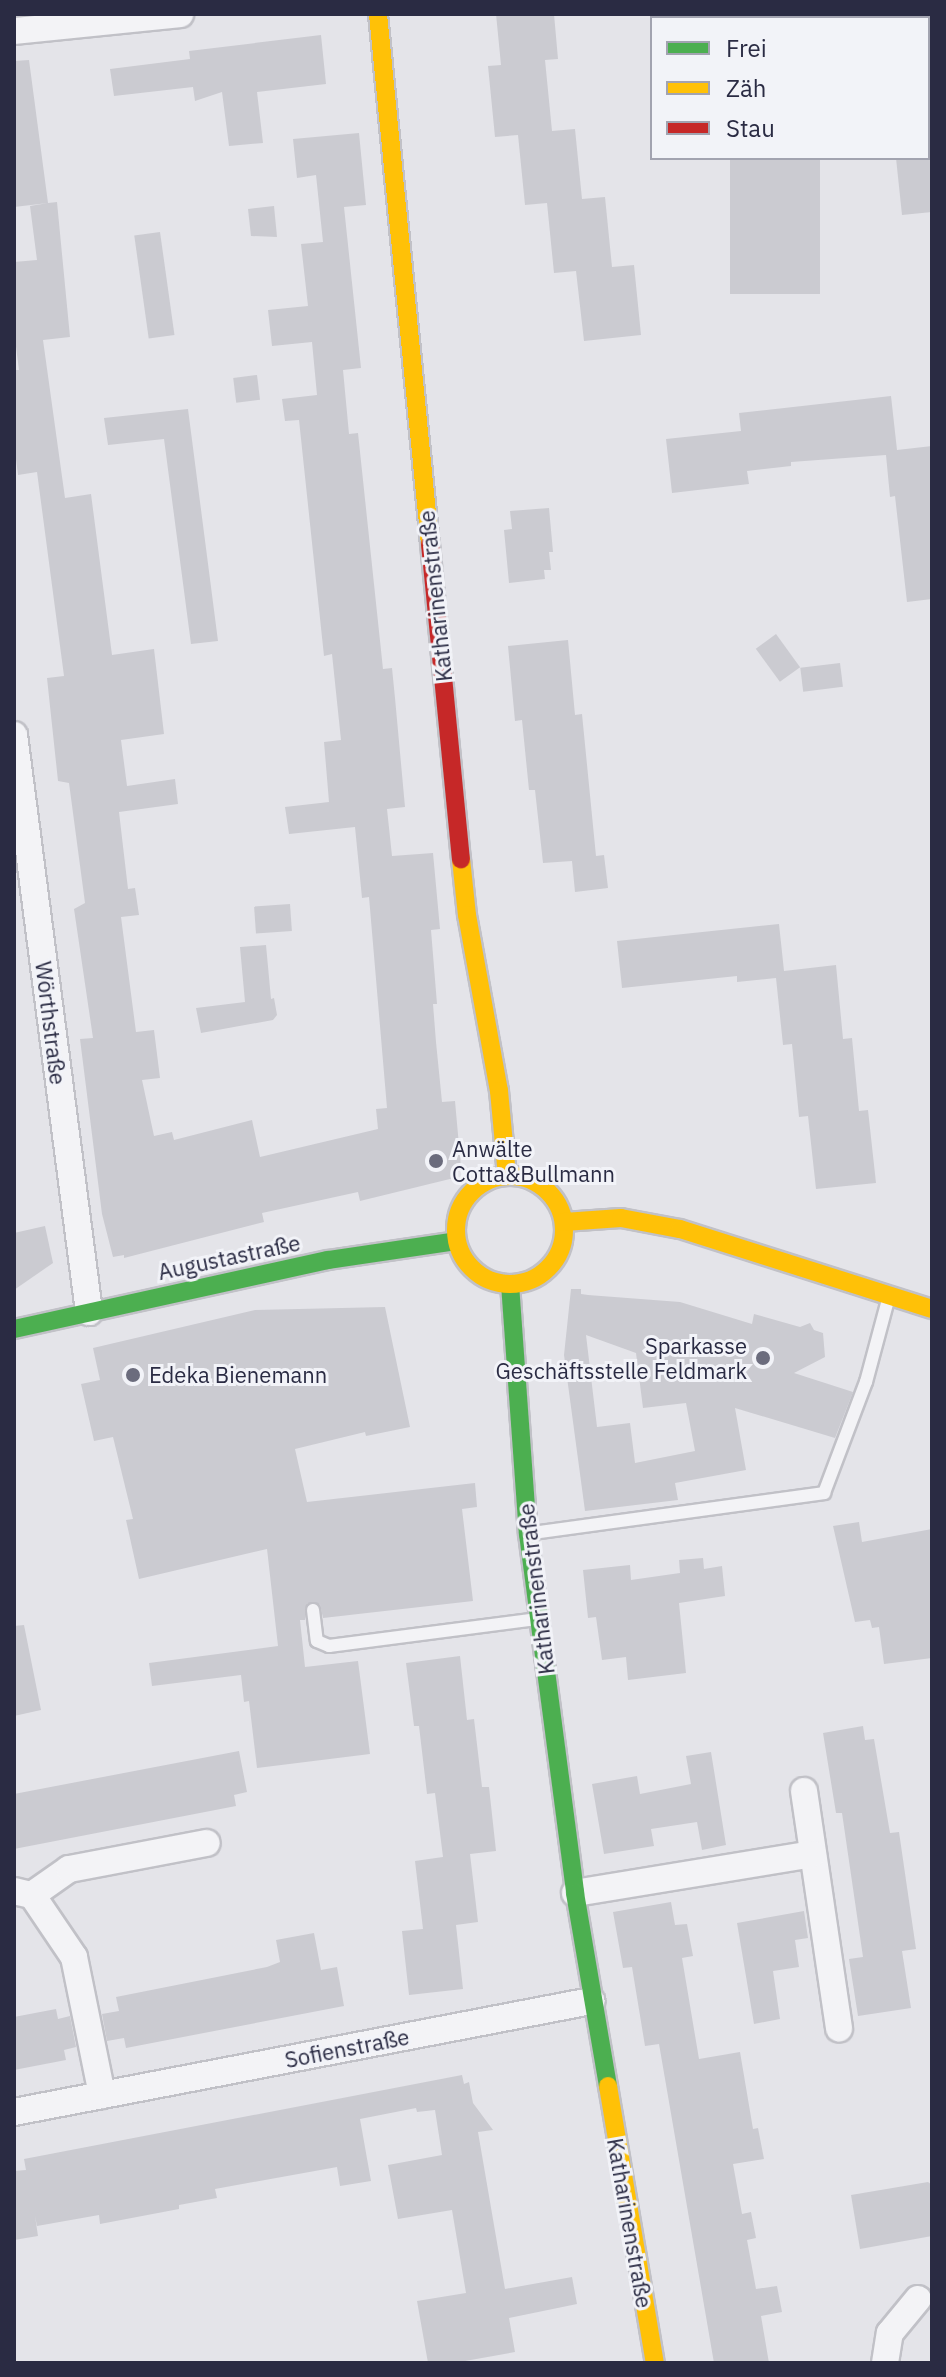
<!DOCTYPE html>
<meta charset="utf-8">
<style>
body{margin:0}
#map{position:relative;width:946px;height:2377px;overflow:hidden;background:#e4e4e9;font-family:"IBM Plex Sans",sans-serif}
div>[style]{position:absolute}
.building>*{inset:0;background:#cbcbd1;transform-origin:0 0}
.roads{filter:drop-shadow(2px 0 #c1c1c7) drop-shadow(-2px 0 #c1c1c7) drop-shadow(0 2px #c1c1c7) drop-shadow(0 -2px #c1c1c7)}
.lane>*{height:12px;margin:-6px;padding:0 6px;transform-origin:6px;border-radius:6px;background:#f3f3f6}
.street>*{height:26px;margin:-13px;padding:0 13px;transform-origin:13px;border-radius:13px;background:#f3f3f6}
.fast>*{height:18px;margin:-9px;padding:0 9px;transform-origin:9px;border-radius:9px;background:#4caf50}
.slow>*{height:18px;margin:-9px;padding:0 9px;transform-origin:9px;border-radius:9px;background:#ffc107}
.slow>.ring{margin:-9px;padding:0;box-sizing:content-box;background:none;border:18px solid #ffc107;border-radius:50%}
.jam>*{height:18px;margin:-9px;padding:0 9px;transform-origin:9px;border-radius:9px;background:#c62828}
.dots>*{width:22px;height:22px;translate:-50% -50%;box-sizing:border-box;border:4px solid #f2f3f8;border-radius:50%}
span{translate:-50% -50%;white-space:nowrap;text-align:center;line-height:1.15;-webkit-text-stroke:6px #f2f3f8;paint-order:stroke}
.street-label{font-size:22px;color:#2a2b43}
.poi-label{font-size:22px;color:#2a2b43}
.left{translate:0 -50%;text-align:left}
.right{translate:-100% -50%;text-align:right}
.frame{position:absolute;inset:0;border:16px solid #2a2b43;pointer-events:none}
.legend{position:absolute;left:650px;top:16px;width:280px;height:144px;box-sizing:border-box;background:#f2f3f8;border:2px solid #a2a3b0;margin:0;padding:10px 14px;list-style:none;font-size:24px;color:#2a2b43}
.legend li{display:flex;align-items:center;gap:16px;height:40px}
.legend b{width:40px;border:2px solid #a2a3b0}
</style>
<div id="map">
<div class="building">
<div style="clip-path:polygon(496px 14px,554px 14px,558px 59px,545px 60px,552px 131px,575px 129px,582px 199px,605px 197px,612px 267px,634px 265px,641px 335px,584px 341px,576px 271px,554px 273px,547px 203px,525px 205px,518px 135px,495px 137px,488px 66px,501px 65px)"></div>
<div style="clip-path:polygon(321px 35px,326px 84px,257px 92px,263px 143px,229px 146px,222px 92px,195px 101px,193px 87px,114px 96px,110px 69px,190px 59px,189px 51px)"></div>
<div style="clip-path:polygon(29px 60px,48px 203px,57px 202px,70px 337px,43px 340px,65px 498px,91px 494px,112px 655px,154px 649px,164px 734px,121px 740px,127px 786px,175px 779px,178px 804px,119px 812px,128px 889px,135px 888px,139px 915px,121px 917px,136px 1032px,154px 1030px,160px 1078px,142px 1080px,154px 1136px,172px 1132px,174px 1140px,252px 1120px,260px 1157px,378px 1129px,376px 1109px,387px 1108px,369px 897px,362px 898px,355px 827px,289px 834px,285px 807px,329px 802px,324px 742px,341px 740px,332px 654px,324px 656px,299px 420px,285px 421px,282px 399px,317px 395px,312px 342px,272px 346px,268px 310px,308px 306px,301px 244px,323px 242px,316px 175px,297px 178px,293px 139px,359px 133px,366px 205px,344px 207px,361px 368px,343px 370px,349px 434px,358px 433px,383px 669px,392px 668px,395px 698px,405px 807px,387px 809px,392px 856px,433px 853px,440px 929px,431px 930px,437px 1004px,433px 1004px,436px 1042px,442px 1102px,455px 1101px,461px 1168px,454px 1178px,360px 1201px,358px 1192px,262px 1213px,264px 1222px,124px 1258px,124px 1255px,113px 1257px,102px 1214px,80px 1039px,93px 1038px,74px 909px,85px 903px,69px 783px,58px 781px,47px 678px,64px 676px,37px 472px,18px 475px,14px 443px,14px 370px,19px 370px,14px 331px,14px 262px,37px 260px,30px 206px,48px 203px,14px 207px,14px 61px)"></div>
<div style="left:730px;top:158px;width:90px;height:136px"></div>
<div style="clip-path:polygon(896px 158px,932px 158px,932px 212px,902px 215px)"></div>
<div style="clip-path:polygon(274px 206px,277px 237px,251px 236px,248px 209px)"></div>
<div style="left:160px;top:232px;width:104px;height:26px;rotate:82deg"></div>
<div style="left:257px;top:375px;width:25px;height:24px;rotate:83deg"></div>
<div style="clip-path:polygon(891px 396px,897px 450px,932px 446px,932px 599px,907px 602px,895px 496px,890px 497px,886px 455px,791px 462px,791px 466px,747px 471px,749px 484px,672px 493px,666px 439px,741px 431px,739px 413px)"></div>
<div style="clip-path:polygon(188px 409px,218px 641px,191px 644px,164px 439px,108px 445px,104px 418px)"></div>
<div style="clip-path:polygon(549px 508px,553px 552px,549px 552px,551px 570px,544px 570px,545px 579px,509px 583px,504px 530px,512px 529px,510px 511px)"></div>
<div style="left:776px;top:634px;width:41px;height:25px;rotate:54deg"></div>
<div style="clip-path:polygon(568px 640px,575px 715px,582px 714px,596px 856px,604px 855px,608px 888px,575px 892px,572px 861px,543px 863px,535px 790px,529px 790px,522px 720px,515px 721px,508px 646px)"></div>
<div style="left:840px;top:663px;width:24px;height:40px;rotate:83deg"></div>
<div style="left:290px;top:904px;width:27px;height:36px;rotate:86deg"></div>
<div style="clip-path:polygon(779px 924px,784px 971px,836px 965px,843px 1039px,852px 1038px,859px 1111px,868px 1110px,876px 1183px,816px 1189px,808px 1116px,799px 1117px,792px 1044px,783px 1045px,776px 978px,737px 982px,737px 976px,622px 988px,617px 941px)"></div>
<div style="clip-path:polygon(266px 945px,271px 999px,274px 998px,277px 1015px,273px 1020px,201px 1033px,196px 1008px,245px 1002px,240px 947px)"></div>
<div style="clip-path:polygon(45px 1226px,53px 1263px,14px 1290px,14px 1233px)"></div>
<div style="clip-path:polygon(evenodd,571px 1289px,581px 1289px,581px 1294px,588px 1295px,680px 1302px,752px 1324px,754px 1314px,800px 1327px,810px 1323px,814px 1330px,823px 1333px,825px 1357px,794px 1373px,853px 1392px,835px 1438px,735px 1408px,746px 1470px,675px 1483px,678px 1500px,585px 1511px,564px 1355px,571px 1289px,586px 1335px,636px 1353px,643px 1408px,686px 1403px,695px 1451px,635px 1463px,630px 1423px,597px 1427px,586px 1335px)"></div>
<div style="clip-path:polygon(385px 1307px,410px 1427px,366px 1436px,365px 1432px,295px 1449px,307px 1502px,475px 1483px,477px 1507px,462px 1509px,473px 1601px,323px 1618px,320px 1604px,307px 1603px,305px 1620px,300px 1620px,305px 1667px,358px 1661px,370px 1754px,257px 1768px,249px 1701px,244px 1702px,241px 1675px,152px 1686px,149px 1663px,278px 1646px,267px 1549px,139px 1579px,126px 1520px,133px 1519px,113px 1437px,94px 1441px,81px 1384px,100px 1380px,93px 1348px,255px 1310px)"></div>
<div style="clip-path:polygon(859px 1522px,862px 1542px,932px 1529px,932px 1658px,884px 1664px,879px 1627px,872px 1628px,870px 1620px,855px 1622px,833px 1526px)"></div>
<div style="clip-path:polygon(703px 1558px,704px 1569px,722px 1566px,725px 1596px,679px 1603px,686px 1673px,628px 1680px,626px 1657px,602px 1660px,596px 1617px,588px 1618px,583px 1570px,630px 1565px,631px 1580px,680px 1573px,679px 1560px)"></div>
<div style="clip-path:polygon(24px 1625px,41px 1710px,14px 1716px,14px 1626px)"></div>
<div style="clip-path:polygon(460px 1656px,467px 1720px,474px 1719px,482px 1787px,489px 1787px,496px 1851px,470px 1854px,478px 1922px,456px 1925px,463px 1989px,409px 1995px,402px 1931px,423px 1929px,415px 1861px,443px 1857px,435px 1793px,427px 1794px,419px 1726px,414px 1726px,406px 1663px)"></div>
<div style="clip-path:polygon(863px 1726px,865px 1740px,874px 1739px,890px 1833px,899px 1832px,916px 1949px,902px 1951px,911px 2008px,858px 2016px,849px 1959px,863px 1957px,842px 1813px,836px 1813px,823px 1733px)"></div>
<div style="clip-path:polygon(239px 1751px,247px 1792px,234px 1795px,236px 1806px,14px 1849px,14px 1794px)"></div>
<div style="clip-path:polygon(711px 1752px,726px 1845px,702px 1850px,697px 1822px,651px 1829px,654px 1846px,604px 1854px,592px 1784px,637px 1776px,640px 1794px,691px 1784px,686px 1756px)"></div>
<div style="clip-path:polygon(671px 1902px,675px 1925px,687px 1924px,693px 1956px,682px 1958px,699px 2059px,740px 2052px,753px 2129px,758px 2128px,764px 2159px,733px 2164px,742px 2214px,751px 2212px,756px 2238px,747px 2240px,756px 2289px,777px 2286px,782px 2312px,761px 2316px,769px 2363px,714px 2363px,659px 2044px,645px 2046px,632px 1967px,623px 1968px,613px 1912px)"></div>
<div style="clip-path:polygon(804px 1911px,808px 1938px,795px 1940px,799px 1967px,773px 1971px,780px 2019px,754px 2024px,737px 1923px)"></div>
<div style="clip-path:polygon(314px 1933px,321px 1970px,337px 1967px,344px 2006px,126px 2048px,124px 2038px,107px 2041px,102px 2014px,119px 2011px,116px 1997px,267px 1967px,280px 1962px,276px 1940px)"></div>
<div style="clip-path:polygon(56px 2009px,58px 2019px,70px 2016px,76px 2047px,64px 2050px,66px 2060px,14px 2070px,14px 2017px)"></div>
<div style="clip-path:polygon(462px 2075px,464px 2084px,469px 2082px,473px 2103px,493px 2130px,478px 2132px,505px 2289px,572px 2277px,577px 2304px,509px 2318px,515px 2352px,454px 2363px,428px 2363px,417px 2301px,466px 2293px,452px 2210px,398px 2219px,388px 2165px,442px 2155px,435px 2110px,417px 2112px,416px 2108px,360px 2119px,371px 2181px,340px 2186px,337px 2167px,215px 2189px,217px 2198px,179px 2205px,179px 2209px,100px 2224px,99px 2215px,37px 2226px,35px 2216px,38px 2236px,14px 2240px,14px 2171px,26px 2170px,24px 2159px)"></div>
<div style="clip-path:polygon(928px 2182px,932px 2185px,932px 2236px,860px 2249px,851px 2195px)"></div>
</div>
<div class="roads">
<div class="lane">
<div style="left:533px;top:1533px;width:294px;rotate:-7.8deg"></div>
<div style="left:824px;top:1493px;width:119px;rotate:-69.3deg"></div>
<div style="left:866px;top:1382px;width:85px;rotate:-75deg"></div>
<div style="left:313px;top:1610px;width:31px;rotate:83deg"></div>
<div style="left:317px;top:1641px;width:13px;rotate:23deg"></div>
<div style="left:329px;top:1646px;width:209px;rotate:-7.4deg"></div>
</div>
<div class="street">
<div style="left:14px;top:31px;width:167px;rotate:-5.8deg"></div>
<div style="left:14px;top:735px;width:582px;rotate:82.59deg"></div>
<div style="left:804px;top:1791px;width:240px;rotate:81.6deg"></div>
<div style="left:14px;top:1891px;width:18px;rotate:13deg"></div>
<div style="left:32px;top:1895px;width:75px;rotate:55.9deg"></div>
<div style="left:74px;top:1957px;width:141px;rotate:78.5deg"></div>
<div style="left:575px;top:1893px;width:241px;rotate:-9.3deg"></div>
<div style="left:32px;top:1895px;width:45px;rotate:-35.1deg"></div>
<div style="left:69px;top:1869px;width:140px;rotate:-10.7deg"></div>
<div style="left:14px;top:2112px;width:588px;rotate:-10.89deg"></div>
<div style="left:885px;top:2363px;width:30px;rotate:-81deg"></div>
<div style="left:890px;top:2333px;width:44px;rotate:-50.5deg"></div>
</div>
<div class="fast">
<div style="left:510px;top:1284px;width:251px;rotate:85.9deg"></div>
<div style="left:528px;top:1534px;width:362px;rotate:82.5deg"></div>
<div style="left:575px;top:1893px;width:196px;rotate:80.3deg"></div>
<div style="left:14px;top:1329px;width:321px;rotate:-12.4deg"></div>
<div style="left:328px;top:1260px;width:129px;rotate:-8.4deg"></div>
</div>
<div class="slow">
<div style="left:378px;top:14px;width:533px;rotate:84.4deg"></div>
<div style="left:461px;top:859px;width:56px;rotate:83.9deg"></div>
<div style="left:467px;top:915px;width:179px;rotate:79.7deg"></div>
<div style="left:499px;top:1091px;width:84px;rotate:84.6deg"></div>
<div class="ring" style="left:456px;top:1176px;width:90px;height:90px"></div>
<div style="left:564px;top:1222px;width:57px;rotate:-4deg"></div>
<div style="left:621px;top:1218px;width:60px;rotate:10.6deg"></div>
<div style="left:680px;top:1229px;width:264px;rotate:17.6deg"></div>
<div style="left:608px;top:2086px;width:281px;rotate:80.4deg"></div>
</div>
<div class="jam">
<div style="left:430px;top:544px;width:317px;rotate:84.4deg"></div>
</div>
</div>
<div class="dots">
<div style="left:436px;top:1161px;background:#6b6c7d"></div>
<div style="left:763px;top:1358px;background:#6b6c7d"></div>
<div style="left:133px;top:1375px;background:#6b6c7d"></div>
</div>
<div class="street-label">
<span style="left:435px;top:596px;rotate:-96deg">Katharinenstraße</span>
<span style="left:51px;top:1023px;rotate:83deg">Wörthstraße</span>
<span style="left:229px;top:1257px;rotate:-12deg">Augustastraße</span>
<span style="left:536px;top:1589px;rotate:-97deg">Katharinenstraße</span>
<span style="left:347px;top:2048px;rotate:-11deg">Sofienstraße</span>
<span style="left:630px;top:2223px;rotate:80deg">Katharinenstraße</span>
</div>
<div class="poi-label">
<span class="left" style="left:452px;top:1161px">Anwälte<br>Cotta&amp;Bullmann</span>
<span class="right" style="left:747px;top:1358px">Sparkasse<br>Geschäftsstelle Feldmark</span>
<span class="left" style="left:149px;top:1375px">Edeka Bienemann</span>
</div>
<div class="frame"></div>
<ul class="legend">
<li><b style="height:10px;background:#4caf50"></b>Frei</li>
<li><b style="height:10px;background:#ffc107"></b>Zäh</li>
<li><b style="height:10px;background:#c62828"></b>Stau</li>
</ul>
</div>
